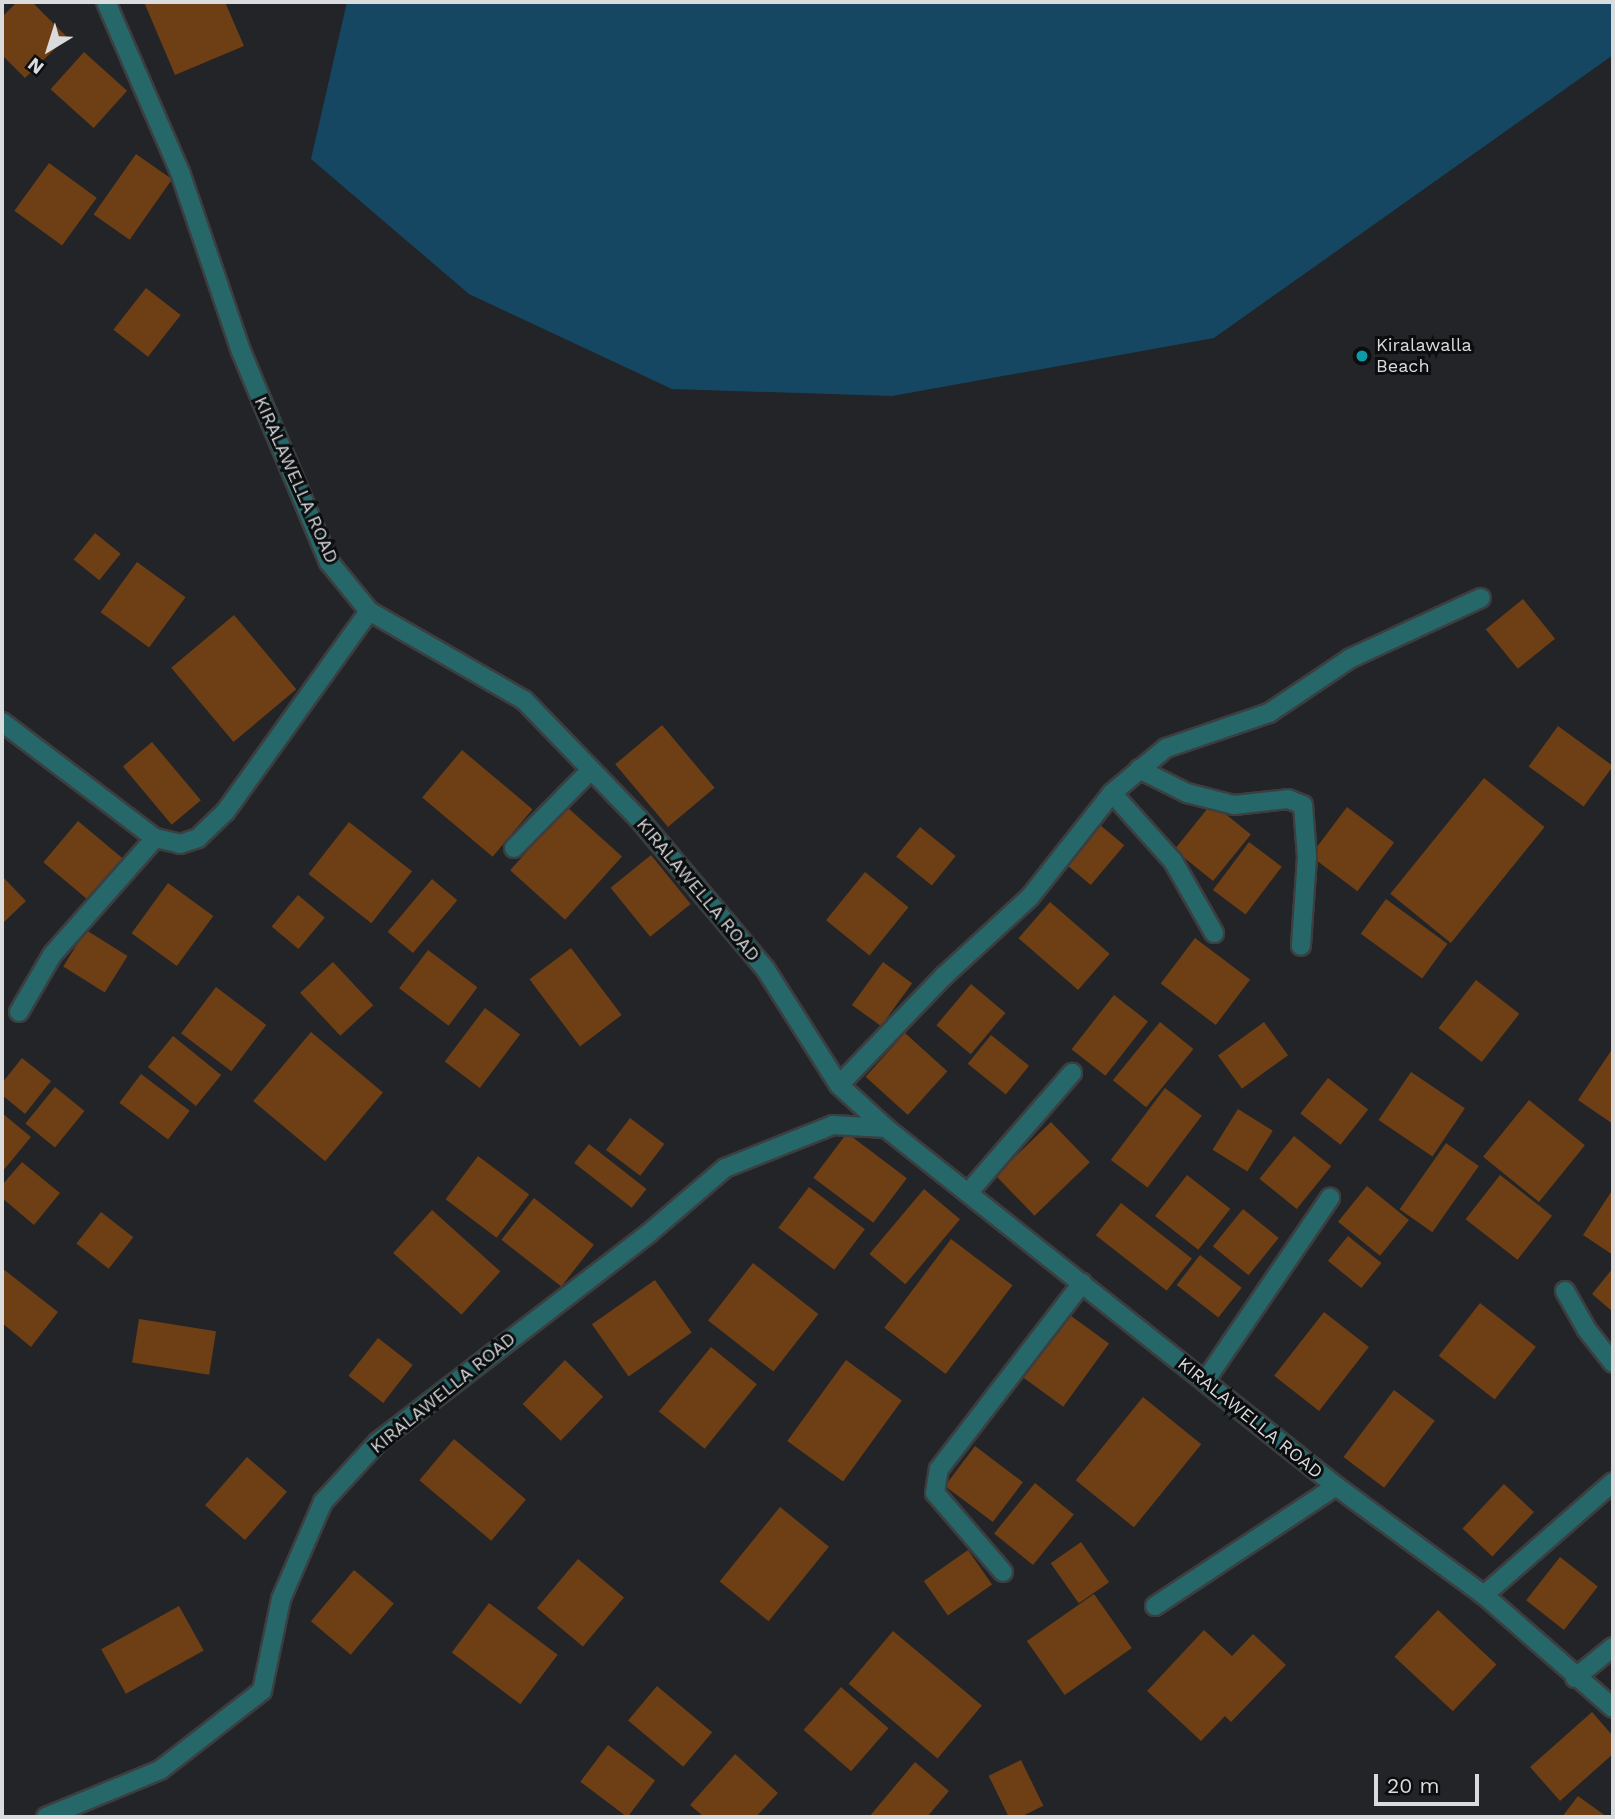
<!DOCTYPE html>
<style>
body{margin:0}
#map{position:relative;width:1615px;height:1819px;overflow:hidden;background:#222427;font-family:"Work Sans",sans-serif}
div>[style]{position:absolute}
.water>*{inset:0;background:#164762}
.building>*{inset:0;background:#6e3e14;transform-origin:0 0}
.roads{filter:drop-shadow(2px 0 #3c3e40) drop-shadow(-2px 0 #3c3e40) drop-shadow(0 2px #3c3e40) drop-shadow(0 -2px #3c3e40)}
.street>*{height:18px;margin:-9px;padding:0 9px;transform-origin:9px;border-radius:9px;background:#26686a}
.dots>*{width:19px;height:19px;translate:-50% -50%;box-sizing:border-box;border:4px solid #0c0d0e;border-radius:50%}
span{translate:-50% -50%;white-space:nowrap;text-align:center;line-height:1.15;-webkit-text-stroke:6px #0c0d0e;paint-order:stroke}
.poi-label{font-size:18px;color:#dadbdd}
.left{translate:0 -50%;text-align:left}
.street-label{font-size:18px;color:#dadbdd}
.frame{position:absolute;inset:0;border:4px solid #dadbdd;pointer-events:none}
.north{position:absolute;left:14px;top:14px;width:70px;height:70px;-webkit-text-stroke:5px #0c0d0e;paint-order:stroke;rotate:218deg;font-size:19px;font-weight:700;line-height:28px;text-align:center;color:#dadbdd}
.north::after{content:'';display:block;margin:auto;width:24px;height:32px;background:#dadbdd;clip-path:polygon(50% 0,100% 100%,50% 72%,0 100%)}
.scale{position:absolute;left:1374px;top:1774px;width:105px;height:32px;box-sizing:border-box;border:4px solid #dadbdd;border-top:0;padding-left:9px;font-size:21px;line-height:24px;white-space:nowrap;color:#dadbdd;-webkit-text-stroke:5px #0c0d0e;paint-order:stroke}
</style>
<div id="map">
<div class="water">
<div style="clip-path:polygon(347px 2px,1613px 2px,1613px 55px,1214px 338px,892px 396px,672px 389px,469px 294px,311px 159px)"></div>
</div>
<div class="building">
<div style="clip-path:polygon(17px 2px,32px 2px,67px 37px,25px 78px,2px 55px,2px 17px)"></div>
<div style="clip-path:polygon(144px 2px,225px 2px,244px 46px,175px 75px)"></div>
<div style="left:84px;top:52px;width:58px;height:50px;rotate:42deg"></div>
<div style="left:136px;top:154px;width:44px;height:74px;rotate:35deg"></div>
<div style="left:49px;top:163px;width:59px;height:59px;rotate:36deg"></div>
<div style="left:146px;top:288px;width:44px;height:53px;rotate:38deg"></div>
<div style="left:95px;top:533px;width:33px;height:34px;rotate:39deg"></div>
<div style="left:137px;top:562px;width:60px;height:62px;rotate:36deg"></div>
<div style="left:1523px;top:599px;width:51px;height:48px;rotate:51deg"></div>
<div style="left:234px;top:615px;width:97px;height:82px;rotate:50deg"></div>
<div style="left:662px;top:725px;width:82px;height:61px;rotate:50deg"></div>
<div style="left:1558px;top:726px;width:68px;height:50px;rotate:36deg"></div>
<div style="left:152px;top:742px;width:76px;height:38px;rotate:50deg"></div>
<div style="left:462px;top:750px;width:92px;height:62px;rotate:40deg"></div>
<div style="left:1484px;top:778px;width:78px;height:149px;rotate:39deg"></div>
<div style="left:1212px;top:803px;width:50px;height:60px;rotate:39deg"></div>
<div style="left:567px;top:807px;width:74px;height:85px;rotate:42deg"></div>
<div style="left:1347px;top:807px;width:59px;height:61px;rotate:37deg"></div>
<div style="left:78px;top:821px;width:62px;height:54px;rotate:40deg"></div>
<div style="left:349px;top:822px;width:80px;height:66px;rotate:38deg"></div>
<div style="left:1099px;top:824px;width:33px;height:52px;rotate:40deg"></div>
<div style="left:920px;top:827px;width:46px;height:38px;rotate:39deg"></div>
<div style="left:1249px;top:842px;width:41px;height:60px;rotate:37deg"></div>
<div style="left:651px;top:855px;width:63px;height:52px;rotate:51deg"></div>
<div style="left:865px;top:872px;width:56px;height:62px;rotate:39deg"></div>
<div style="clip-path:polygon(2px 876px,26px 901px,4px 922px,2px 919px)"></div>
<div style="left:432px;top:879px;width:33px;height:69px;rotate:40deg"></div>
<div style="left:168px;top:883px;width:56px;height:62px;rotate:36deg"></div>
<div style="left:298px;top:895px;width:35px;height:41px;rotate:40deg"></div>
<div style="left:1386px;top:899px;width:76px;height:43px;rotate:36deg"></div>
<div style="left:1050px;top:902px;width:79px;height:48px;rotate:41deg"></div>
<div style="left:86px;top:930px;width:49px;height:43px;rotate:32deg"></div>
<div style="left:1195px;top:938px;width:69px;height:57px;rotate:37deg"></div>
<div style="left:571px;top:948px;width:84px;height:52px;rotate:53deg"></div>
<div style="left:428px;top:950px;width:62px;height:48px;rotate:37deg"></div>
<div style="left:333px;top:962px;width:59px;height:45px;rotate:47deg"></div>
<div style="left:883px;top:962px;width:36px;height:53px;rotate:36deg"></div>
<div style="left:1476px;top:980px;width:55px;height:61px;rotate:38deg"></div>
<div style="left:971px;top:984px;width:45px;height:54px;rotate:40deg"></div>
<div style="left:216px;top:987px;width:63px;height:58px;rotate:37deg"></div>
<div style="left:1114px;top:995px;width:43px;height:69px;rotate:38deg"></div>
<div style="left:485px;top:1008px;width:44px;height:67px;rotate:37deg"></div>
<div style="left:1160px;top:1022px;width:43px;height:75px;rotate:39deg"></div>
<div style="left:1264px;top:1022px;width:41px;height:57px;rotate:54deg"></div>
<div style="left:311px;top:1032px;width:94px;height:90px;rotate:40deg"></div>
<div style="left:905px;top:1033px;width:57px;height:59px;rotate:42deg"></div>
<div style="left:991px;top:1035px;width:49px;height:37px;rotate:39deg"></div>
<div style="left:173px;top:1036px;width:62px;height:40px;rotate:39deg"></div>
<div style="clip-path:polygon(1613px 1048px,1613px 1124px,1578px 1100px)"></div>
<div style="clip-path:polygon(22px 1058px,51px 1081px,25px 1114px,2px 1095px,2px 1083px)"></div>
<div style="left:1411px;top:1072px;width:65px;height:58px;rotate:34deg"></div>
<div style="left:141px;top:1074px;width:61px;height:36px;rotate:37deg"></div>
<div style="left:1328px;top:1078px;width:51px;height:45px;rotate:38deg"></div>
<div style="left:55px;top:1087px;width:38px;height:47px;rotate:39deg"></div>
<div style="left:1165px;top:1088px;width:46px;height:90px;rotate:37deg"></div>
<div style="left:1529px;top:1100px;width:72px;height:73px;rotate:39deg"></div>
<div style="left:1238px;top:1109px;width:41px;height:48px;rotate:32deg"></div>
<div style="clip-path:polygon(2px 1113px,31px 1137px,2px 1172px)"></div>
<div style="left:630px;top:1118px;width:43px;height:40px;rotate:37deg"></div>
<div style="left:1051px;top:1122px;width:56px;height:77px;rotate:46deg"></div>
<div style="left:847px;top:1133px;width:75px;height:56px;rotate:37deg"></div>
<div style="left:1294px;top:1136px;width:48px;height:55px;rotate:39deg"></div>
<div style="left:1446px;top:1143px;width:40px;height:81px;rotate:35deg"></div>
<div style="left:589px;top:1144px;width:73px;height:24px;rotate:38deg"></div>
<div style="left:478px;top:1156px;width:64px;height:54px;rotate:37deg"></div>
<div style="clip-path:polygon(22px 1162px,60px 1193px,34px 1225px,2px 1198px,2px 1185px)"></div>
<div style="left:1187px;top:1175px;width:55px;height:52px;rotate:38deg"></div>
<div style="left:1500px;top:1175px;width:66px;height:56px;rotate:38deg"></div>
<div style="left:1367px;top:1186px;width:54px;height:46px;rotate:39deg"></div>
<div style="left:809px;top:1187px;width:70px;height:51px;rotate:37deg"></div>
<div style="left:924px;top:1189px;width:47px;height:85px;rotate:40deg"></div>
<div style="clip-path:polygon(1613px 1189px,1613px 1255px,1583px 1235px)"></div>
<div style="left:534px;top:1198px;width:76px;height:53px;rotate:38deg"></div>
<div style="left:1121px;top:1203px;width:90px;height:41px;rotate:38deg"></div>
<div style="left:1243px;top:1209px;width:46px;height:48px;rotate:39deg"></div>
<div style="left:432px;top:1210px;width:92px;height:58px;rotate:42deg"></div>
<div style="left:101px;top:1212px;width:41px;height:40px;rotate:38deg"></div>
<div style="left:1348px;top:1236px;width:43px;height:32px;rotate:39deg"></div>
<div style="left:951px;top:1239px;width:77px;height:111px;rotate:37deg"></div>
<div style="left:1200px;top:1255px;width:53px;height:38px;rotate:38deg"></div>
<div style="left:753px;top:1263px;width:83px;height:73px;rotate:38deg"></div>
<div style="clip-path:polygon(2px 1268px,58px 1312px,31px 1347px,2px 1323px)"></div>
<div style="clip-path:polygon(1613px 1268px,1613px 1312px,1592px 1294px)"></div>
<div style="left:655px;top:1280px;width:64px;height:77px;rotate:55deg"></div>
<div style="left:1480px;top:1303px;width:71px;height:67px;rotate:38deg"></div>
<div style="left:1324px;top:1312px;width:57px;height:81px;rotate:38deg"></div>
<div style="left:1067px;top:1313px;width:52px;height:78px;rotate:36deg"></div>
<div style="left:139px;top:1319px;width:78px;height:44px;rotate:9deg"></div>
<div style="left:378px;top:1338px;width:44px;height:48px;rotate:38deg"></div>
<div style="left:711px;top:1347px;width:59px;height:83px;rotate:39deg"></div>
<div style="left:565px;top:1360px;width:53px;height:61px;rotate:44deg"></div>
<div style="left:846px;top:1360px;width:69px;height:100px;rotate:36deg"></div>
<div style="left:1394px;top:1390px;width:51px;height:84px;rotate:37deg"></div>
<div style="left:1143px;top:1397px;width:75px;height:107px;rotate:39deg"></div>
<div style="left:454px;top:1439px;width:94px;height:54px;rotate:40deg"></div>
<div style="left:975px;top:1446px;width:60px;height:50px;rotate:37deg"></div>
<div style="left:247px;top:1457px;width:53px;height:64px;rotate:41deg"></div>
<div style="left:1035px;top:1483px;width:50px;height:65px;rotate:39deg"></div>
<div style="left:1504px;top:1484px;width:41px;height:61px;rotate:43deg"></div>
<div style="left:780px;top:1507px;width:63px;height:96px;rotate:39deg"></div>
<div style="left:1081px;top:1542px;width:49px;height:37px;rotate:55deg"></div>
<div style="left:968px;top:1550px;width:42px;height:54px;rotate:55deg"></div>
<div style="left:1560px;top:1557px;width:48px;height:55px;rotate:38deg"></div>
<div style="left:578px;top:1559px;width:60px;height:64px;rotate:40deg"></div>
<div style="left:354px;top:1570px;width:52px;height:67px;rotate:40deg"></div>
<div style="left:1094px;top:1594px;width:66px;height:82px;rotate:55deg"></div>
<div style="left:489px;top:1603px;width:86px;height:62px;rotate:37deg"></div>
<div style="left:179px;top:1606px;width:51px;height:89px;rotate:61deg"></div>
<div style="left:1438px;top:1610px;width:80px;height:64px;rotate:43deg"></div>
<div style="clip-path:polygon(1204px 1630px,1232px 1656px,1253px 1634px,1286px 1665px,1231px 1722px,1225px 1716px,1201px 1741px,1147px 1691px)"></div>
<div style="left:893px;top:1631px;width:116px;height:69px;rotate:40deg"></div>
<div style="left:657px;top:1686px;width:72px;height:45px;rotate:40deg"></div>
<div style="left:841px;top:1687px;width:63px;height:57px;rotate:41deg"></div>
<div style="clip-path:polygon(1592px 1712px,1613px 1736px,1613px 1754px,1560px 1801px,1530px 1767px)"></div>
<div style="left:608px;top:1745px;width:59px;height:46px;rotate:37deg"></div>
<div style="clip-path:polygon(735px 1754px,778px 1793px,756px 1817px,704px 1817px,690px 1805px)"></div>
<div style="left:1021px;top:1760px;width:51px;height:36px;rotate:64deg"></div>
<div style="clip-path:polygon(915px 1762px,949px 1791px,927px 1817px,869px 1817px)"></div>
<div style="clip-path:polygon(1578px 1796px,1607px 1817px,1562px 1817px)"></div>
</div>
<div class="roads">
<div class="street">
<div style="left:106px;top:2px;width:185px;rotate:66.5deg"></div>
<div style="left:180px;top:172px;width:189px;rotate:71.2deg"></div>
<div style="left:241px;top:351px;width:229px;rotate:67.4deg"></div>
<div style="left:329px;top:562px;width:63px;rotate:50.8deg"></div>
<div style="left:369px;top:611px;width:179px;rotate:29.9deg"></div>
<div style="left:524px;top:700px;width:165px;rotate:46deg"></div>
<div style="left:639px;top:819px;width:197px;rotate:49.9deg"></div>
<div style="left:766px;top:970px;width:136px;rotate:57.6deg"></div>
<div style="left:839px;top:1085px;width:64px;rotate:42.5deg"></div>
<div style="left:886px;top:1128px;width:575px;rotate:38.5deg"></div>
<div style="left:1336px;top:1486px;width:184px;rotate:36.4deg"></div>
<div style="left:1484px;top:1595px;width:171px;rotate:41.2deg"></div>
<div style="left:2px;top:722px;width:192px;rotate:37.2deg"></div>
<div style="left:155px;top:838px;width:26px;rotate:13deg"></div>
<div style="left:180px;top:844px;width:19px;rotate:-18deg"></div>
<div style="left:198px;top:838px;width:39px;rotate:-44deg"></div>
<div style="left:226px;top:811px;width:246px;rotate:-54.4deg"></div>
<div style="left:1139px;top:769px;width:54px;rotate:26.6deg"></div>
<div style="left:1187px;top:793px;width:49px;rotate:14.3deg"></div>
<div style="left:1234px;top:805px;width:54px;rotate:-6.3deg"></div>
<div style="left:1288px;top:799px;width:16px;rotate:22deg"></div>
<div style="left:1303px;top:805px;width:52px;rotate:85.6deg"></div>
<div style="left:1307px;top:857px;width:89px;rotate:93.9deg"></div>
<div style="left:1112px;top:793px;width:91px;rotate:48.1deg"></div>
<div style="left:1173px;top:861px;width:83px;rotate:60.3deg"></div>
<div style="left:514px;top:848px;width:110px;rotate:-45.4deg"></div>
<div style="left:19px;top:1012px;width:66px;rotate:-59.9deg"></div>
<div style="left:52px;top:955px;width:156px;rotate:-48.6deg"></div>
<div style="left:839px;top:1085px;width:153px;rotate:-46.1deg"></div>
<div style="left:945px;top:975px;width:115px;rotate:-42.5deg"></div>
<div style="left:1030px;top:897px;width:132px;rotate:-51.7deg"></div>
<div style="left:1112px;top:793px;width:70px;rotate:-39.8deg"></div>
<div style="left:1166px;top:748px;width:109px;rotate:-18.8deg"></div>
<div style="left:1269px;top:713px;width:99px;rotate:-33.9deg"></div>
<div style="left:1351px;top:658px;width:143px;rotate:-24.8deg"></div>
<div style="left:968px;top:1193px;width:159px;rotate:-49.1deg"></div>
<div style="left:1565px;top:1291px;width:45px;rotate:60.6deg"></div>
<div style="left:1587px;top:1330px;width:42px;rotate:51.8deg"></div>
<div style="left:1205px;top:1381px;width:222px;rotate:-55.7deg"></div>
<div style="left:1003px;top:1572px;width:104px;rotate:-130.7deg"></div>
<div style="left:935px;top:1493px;width:24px;rotate:-81deg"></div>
<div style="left:939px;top:1469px;width:235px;rotate:-52.4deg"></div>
<div style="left:1484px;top:1595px;width:171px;rotate:-41.2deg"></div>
<div style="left:1155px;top:1606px;width:217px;rotate:-33.5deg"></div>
<div style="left:1575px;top:1678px;width:49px;rotate:-39.2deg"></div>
<div style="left:46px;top:1817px;width:123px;rotate:-22.4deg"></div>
<div style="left:160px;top:1770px;width:129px;rotate:-37.8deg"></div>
<div style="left:262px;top:1691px;width:94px;rotate:-78.3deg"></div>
<div style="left:281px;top:1599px;width:106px;rotate:-66.6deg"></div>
<div style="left:323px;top:1502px;width:81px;rotate:-47.5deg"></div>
<div style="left:378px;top:1442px;width:341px;rotate:-37.6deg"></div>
<div style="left:648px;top:1234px;width:101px;rotate:-40.6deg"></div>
<div style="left:725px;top:1168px;width:116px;rotate:-21.7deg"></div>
<div style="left:833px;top:1125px;width:53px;rotate:3.2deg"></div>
</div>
</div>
<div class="dots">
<div style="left:1362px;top:356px;background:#0f9aa8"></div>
</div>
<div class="poi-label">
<span class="left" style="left:1376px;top:356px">Kiralawalla<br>Beach</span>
</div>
<div class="street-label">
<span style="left:296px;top:480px;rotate:66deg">KIRALAWELLA ROAD</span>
<span style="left:698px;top:890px;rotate:50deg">KIRALAWELLA ROAD</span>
<span style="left:443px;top:1393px;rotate:-39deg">KIRALAWELLA ROAD</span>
<span style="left:1250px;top:1418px;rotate:39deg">KIRALAWELLA ROAD</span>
</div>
<div class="frame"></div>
<div class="north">N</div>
<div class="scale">20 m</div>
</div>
